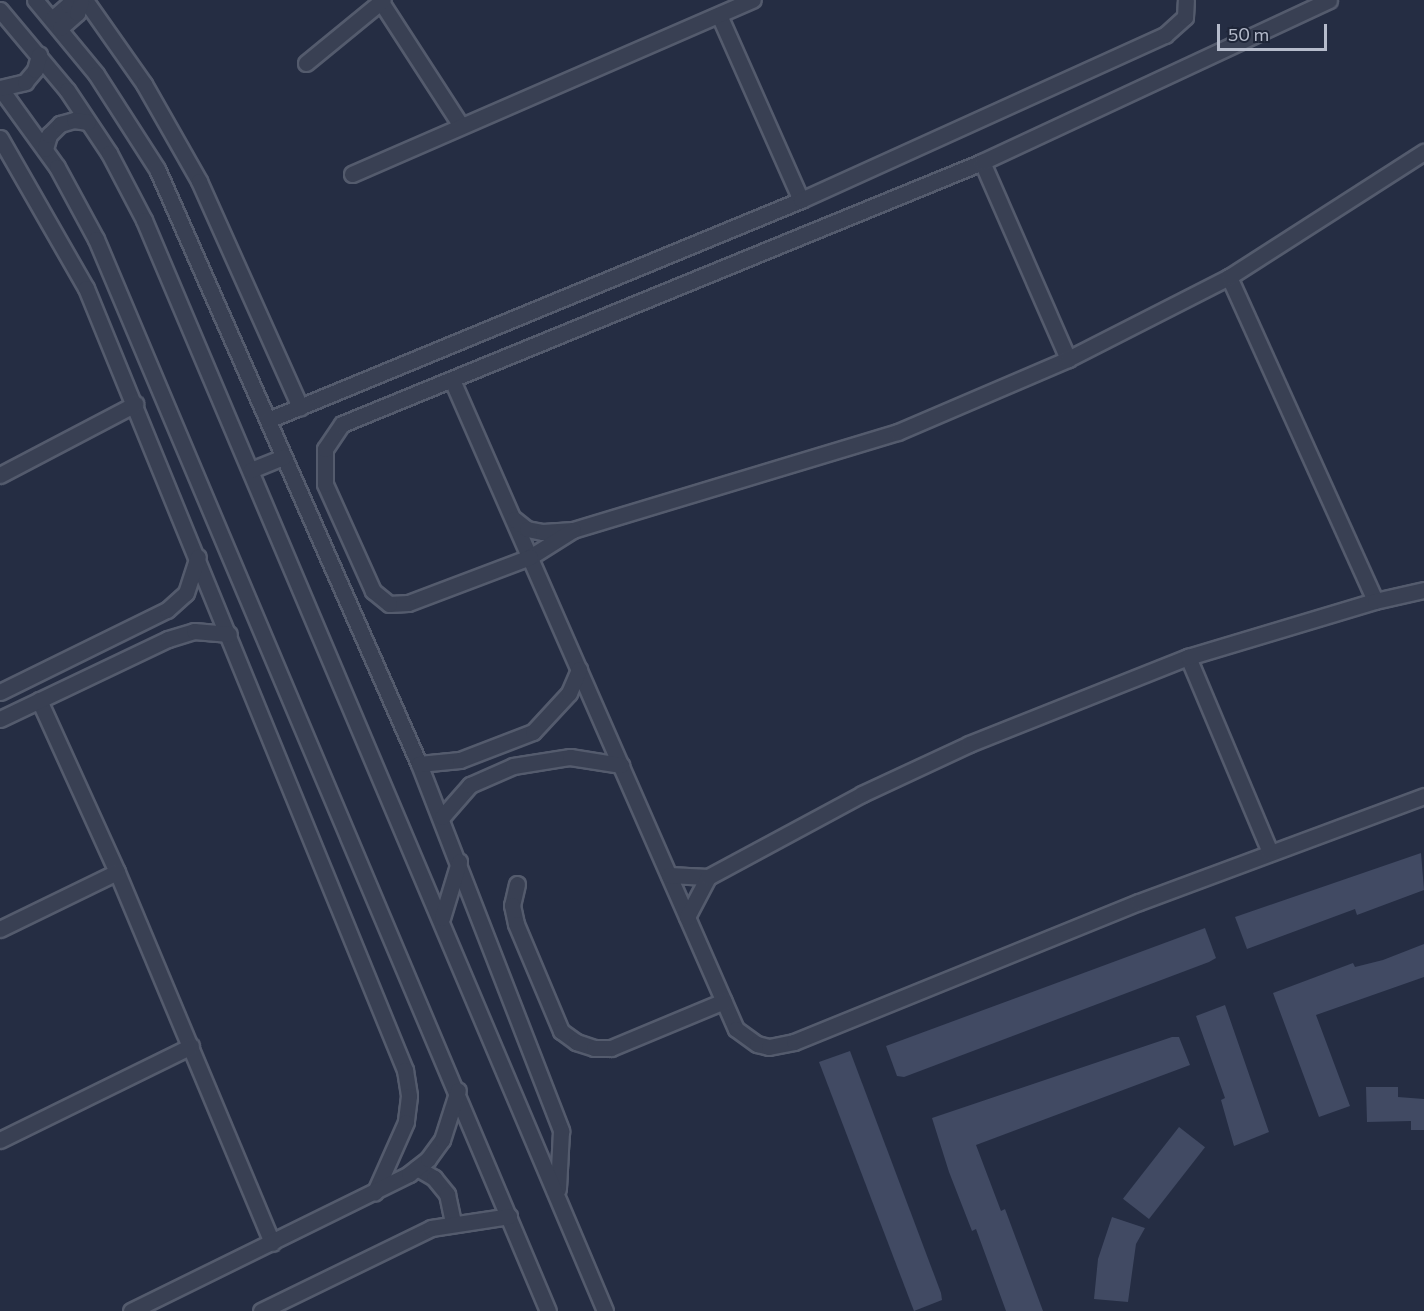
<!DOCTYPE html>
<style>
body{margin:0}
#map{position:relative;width:1424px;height:1311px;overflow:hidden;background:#252d43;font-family:Commissioner,sans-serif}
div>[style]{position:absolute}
.building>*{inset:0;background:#414a63;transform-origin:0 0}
.roads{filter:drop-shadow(2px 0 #545b6d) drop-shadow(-2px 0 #545b6d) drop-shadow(0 2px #545b6d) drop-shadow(0 -2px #545b6d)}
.minor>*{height:15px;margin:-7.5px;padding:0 7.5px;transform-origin:7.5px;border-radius:7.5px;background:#394053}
span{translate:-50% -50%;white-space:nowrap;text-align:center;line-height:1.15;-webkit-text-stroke:6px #1e2538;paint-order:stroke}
.scale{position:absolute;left:1217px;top:24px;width:110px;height:27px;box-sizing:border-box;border:3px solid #b6bccc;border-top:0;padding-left:8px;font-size:18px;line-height:21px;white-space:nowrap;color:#b6bccc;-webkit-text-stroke:4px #1e2538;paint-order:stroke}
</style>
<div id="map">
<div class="building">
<div style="clip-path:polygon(1421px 853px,1424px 890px,1357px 915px,1355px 909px,1247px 949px,1235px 917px)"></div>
<div style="clip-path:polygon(1205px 928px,1216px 958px,1209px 962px,904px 1077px,897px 1076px,886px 1046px)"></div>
<div style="clip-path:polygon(1424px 944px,1424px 977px,1316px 1015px,1350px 1106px,1319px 1117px,1273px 993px,1353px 963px,1355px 967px,1383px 960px)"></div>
<div style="clip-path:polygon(1225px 1005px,1269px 1132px,1234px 1146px,1221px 1100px,1225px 1098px,1196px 1016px)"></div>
<div style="clip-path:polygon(1172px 1037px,1179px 1037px,1190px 1065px,976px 1145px,1001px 1211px,1005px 1209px,1043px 1311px,1006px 1311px,976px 1229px,972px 1231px,949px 1172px,932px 1118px)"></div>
<div style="clip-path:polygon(850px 1051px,941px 1293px,942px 1300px,914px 1311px,819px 1062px)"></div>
<div style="clip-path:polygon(1366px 1087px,1398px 1087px,1398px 1097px,1424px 1099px,1424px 1130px,1411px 1130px,1411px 1121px,1367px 1122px)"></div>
<div style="left:1179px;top:1127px;width:33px;height:91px;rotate:38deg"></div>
<div style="clip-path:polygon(1112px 1217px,1145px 1228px,1136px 1244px,1128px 1302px,1094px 1299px,1098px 1259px)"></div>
</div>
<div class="roads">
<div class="minor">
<div style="left:35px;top:0;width:96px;rotate:50.5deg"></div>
<div style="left:96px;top:74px;width:113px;rotate:57.3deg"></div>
<div style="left:157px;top:169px;width:650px;rotate:66.23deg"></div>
<div style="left:419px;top:764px;width:394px;rotate:68.8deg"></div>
<div style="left:561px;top:1131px;width:58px;rotate:93deg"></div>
<div style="left:85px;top:0;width:103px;rotate:54.9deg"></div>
<div style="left:144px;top:84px;width:112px;rotate:60.4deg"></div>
<div style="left:199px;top:181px;width:248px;rotate:65.9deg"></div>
<div style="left:381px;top:2px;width:145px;rotate:57.1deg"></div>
<div style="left:0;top:10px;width:104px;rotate:50.1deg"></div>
<div style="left:67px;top:90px;width:76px;rotate:56.3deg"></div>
<div style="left:109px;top:153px;width:76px;rotate:62.4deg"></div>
<div style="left:144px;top:220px;width:1184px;rotate:67.09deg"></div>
<div style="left:719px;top:15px;width:202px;rotate:66.1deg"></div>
<div style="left:52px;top:19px;width:21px;rotate:-41deg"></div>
<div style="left:68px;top:5px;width:16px;rotate:-18deg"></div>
<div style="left:60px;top:28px;width:23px;rotate:-41deg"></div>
<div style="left:77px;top:13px;width:12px;rotate:-70deg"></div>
<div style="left:306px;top:63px;width:99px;rotate:-39.3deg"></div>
<div style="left:0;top:88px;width:97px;rotate:54.2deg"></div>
<div style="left:57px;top:167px;width:82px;rotate:61.6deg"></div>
<div style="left:96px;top:239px;width:1163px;rotate:67.14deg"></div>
<div style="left:0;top:88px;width:26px;rotate:-13deg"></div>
<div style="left:25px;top:82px;width:16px;rotate:-50deg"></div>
<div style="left:35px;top:70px;width:16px;rotate:-75deg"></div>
<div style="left:0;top:138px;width:173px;rotate:60.2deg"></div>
<div style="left:86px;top:288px;width:845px;rotate:67.81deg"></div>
<div style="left:405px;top:1070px;width:26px;rotate:81deg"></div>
<div style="left:409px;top:1096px;width:26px;rotate:97deg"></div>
<div style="left:406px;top:1122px;width:77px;rotate:113.9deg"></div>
<div style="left:45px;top:149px;width:15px;rotate:-74deg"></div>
<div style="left:49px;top:135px;width:16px;rotate:-45deg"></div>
<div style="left:60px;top:124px;width:15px;rotate:-16deg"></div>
<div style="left:74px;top:120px;width:14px;rotate:8deg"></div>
<div style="left:982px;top:162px;width:215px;rotate:66.4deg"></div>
<div style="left:352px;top:174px;width:437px;rotate:-23.5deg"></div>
<div style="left:1229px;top:277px;width:355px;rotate:65.7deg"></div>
<div style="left:452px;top:380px;width:708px;rotate:66.37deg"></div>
<div style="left:736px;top:1029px;width:26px;rotate:36deg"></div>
<div style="left:757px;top:1044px;width:12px;rotate:14deg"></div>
<div style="left:769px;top:1047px;width:25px;rotate:-11deg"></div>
<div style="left:794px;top:1042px;width:372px;rotate:-22.1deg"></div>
<div style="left:1139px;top:902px;width:304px;rotate:-20.4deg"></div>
<div style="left:268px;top:420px;width:577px;rotate:-22.43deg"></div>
<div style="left:801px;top:200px;width:400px;rotate:-24.4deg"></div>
<div style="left:1165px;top:35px;width:27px;rotate:-42deg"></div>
<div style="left:1185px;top:17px;width:17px;rotate:-87deg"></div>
<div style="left:251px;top:470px;width:35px;rotate:-22deg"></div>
<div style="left:0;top:475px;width:153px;rotate:-27.7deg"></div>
<div style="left:514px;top:519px;width:16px;rotate:38deg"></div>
<div style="left:527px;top:529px;width:16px;rotate:11deg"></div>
<div style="left:543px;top:532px;width:30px;rotate:-4deg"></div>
<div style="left:573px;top:530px;width:339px;rotate:-16.8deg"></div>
<div style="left:898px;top:432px;width:185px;rotate:-23.2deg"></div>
<div style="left:1068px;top:359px;width:181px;rotate:-27deg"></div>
<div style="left:1229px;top:277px;width:232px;rotate:-32.7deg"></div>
<div style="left:573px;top:530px;width:51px;rotate:147.9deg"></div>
<div style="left:530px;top:557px;width:130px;rotate:159.3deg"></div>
<div style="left:408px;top:603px;width:19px;rotate:177deg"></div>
<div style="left:389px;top:604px;width:21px;rotate:-141deg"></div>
<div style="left:373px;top:591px;width:117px;rotate:-114.2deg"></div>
<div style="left:325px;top:484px;width:35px;rotate:-90deg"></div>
<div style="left:325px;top:449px;width:30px;rotate:-56deg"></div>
<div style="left:342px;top:424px;width:692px;rotate:-22.26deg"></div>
<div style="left:982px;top:162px;width:383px;rotate:-25deg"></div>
<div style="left:1188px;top:657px;width:212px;rotate:67.2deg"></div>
<div style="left:0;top:692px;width:186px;rotate:-26.2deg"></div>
<div style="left:167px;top:610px;width:25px;rotate:-42deg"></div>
<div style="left:186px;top:593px;width:38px;rotate:-72deg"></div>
<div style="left:39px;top:700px;width:189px;rotate:65.6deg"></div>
<div style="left:117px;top:872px;width:402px;rotate:67.3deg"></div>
<div style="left:0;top:719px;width:186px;rotate:-25.5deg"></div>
<div style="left:168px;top:639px;width:27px;rotate:-17deg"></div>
<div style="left:194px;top:631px;width:35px;rotate:5deg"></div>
<div style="left:419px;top:764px;width:41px;rotate:-5.6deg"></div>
<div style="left:460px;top:760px;width:78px;rotate:-21deg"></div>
<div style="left:533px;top:732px;width:53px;rotate:-47.3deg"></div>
<div style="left:569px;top:693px;width:26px;rotate:-67deg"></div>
<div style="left:442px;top:817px;width:43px;rotate:-48.8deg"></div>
<div style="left:470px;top:785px;width:47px;rotate:-23.8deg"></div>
<div style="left:513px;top:766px;width:58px;rotate:-9deg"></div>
<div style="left:570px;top:757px;width:52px;rotate:8.9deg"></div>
<div style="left:669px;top:875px;width:39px;rotate:3deg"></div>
<div style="left:517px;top:884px;width:22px;rotate:103deg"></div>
<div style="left:512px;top:905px;width:19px;rotate:78deg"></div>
<div style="left:516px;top:924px;width:116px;rotate:67.2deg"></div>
<div style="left:561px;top:1031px;width:19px;rotate:36deg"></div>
<div style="left:576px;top:1042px;width:19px;rotate:18deg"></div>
<div style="left:594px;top:1048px;width:17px"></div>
<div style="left:611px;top:1048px;width:122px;rotate:-22.6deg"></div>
<div style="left:687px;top:917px;width:45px;rotate:-62.3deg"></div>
<div style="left:708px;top:877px;width:175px;rotate:-28.3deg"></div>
<div style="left:862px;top:794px;width:118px;rotate:-25deg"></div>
<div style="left:969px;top:744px;width:236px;rotate:-21.7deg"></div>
<div style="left:1188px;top:657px;width:195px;rotate:-16.7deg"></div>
<div style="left:1375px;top:601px;width:50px;rotate:-12.7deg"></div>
<div style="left:442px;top:918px;width:59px;rotate:-73.1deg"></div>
<div style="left:0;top:929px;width:130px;rotate:-26deg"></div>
<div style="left:0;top:1140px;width:213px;rotate:-26.2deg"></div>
<div style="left:417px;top:1168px;width:20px;rotate:30deg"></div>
<div style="left:434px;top:1178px;width:21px;rotate:51deg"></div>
<div style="left:447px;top:1194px;width:30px;rotate:78deg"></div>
<div style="left:131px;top:1311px;width:310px;rotate:-26.2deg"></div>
<div style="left:409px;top:1174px;width:24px;rotate:-38deg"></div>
<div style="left:428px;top:1159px;width:24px;rotate:-54deg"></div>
<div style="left:442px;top:1140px;width:52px;rotate:-72.3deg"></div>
<div style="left:261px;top:1311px;width:189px;rotate:-26deg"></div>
<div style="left:431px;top:1228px;width:79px;rotate:-8.7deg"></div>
</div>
</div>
<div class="scale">50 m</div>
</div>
